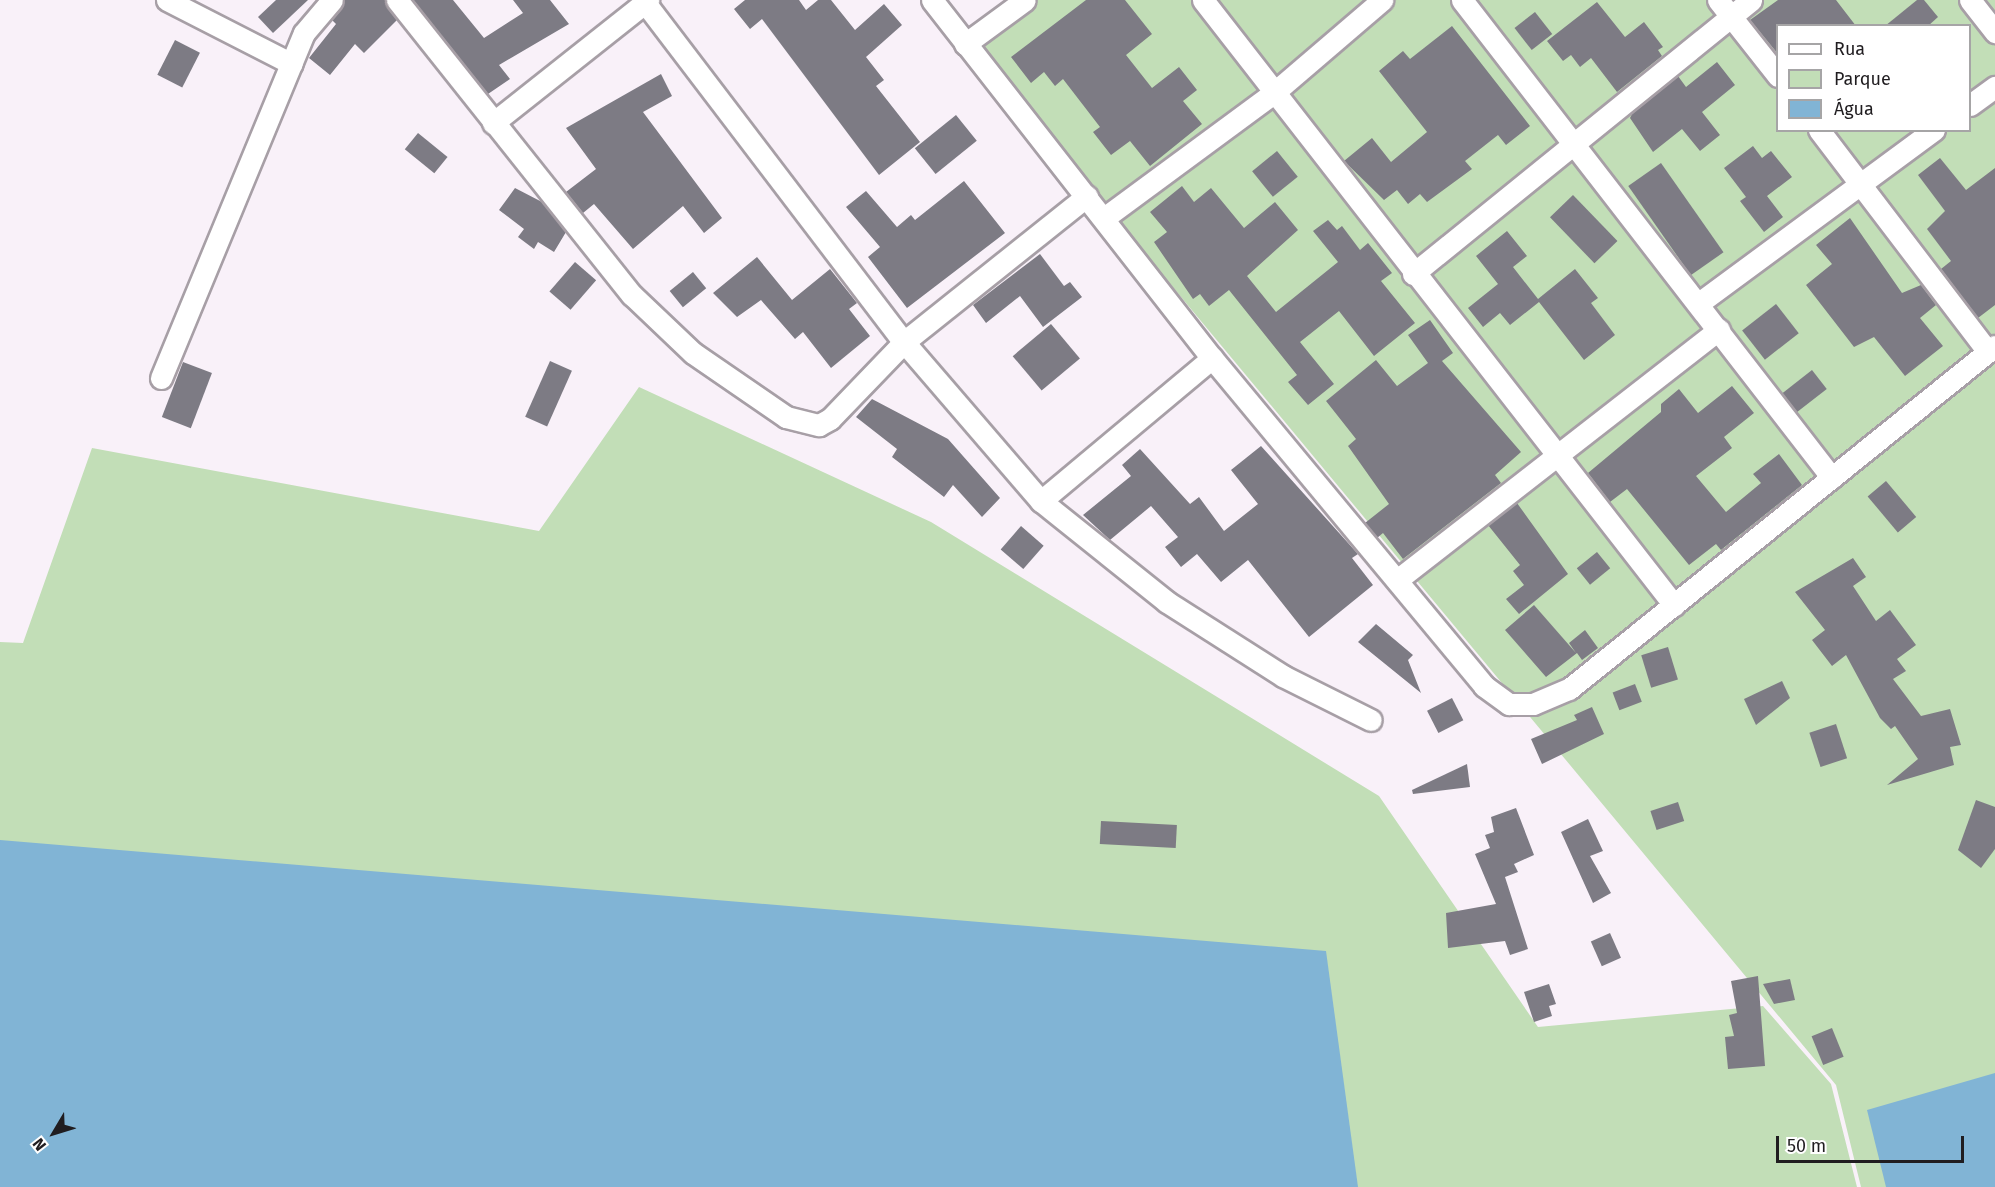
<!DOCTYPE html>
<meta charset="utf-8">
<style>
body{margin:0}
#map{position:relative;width:1995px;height:1187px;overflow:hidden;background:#f9f1f9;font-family:"Fira Sans",sans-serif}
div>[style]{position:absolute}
.green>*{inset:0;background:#c2deb7}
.water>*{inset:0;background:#81b4d5}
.building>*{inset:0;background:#7d7b84;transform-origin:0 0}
.roads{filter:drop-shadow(2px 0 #a79fa6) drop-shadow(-2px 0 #a79fa6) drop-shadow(0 2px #a79fa6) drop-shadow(0 -2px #a79fa6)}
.street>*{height:21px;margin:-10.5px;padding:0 10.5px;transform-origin:10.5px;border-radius:10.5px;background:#fff}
span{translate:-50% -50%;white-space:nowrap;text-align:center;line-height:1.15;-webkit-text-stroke:4.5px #fff;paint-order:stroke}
.legend{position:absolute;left:1776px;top:24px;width:195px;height:108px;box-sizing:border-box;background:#fff;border:2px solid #a6a5a6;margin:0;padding:8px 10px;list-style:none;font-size:18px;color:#201d20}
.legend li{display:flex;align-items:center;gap:12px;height:30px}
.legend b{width:30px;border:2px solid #a6a5a6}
.north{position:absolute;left:24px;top:1103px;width:60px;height:60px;-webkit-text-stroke:4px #fff;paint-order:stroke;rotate:232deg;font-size:16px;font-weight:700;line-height:24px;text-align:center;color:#201d20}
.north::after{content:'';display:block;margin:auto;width:21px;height:27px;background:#201d20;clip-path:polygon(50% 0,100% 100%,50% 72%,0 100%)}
.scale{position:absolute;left:1776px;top:1136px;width:188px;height:27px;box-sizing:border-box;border:3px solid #201d20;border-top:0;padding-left:8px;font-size:18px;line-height:21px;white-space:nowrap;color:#201d20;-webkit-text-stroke:4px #fff;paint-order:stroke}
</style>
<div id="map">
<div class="green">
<div style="clip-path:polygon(evenodd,1033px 0,1995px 0,1995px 1187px,1861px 1187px,1836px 1085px,974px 48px,1033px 0,1778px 26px,1970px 26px,1970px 130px,1778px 130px,1778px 26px)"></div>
<div style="clip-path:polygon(639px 387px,931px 522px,1379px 796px,1538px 1027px,1763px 1006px,1831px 1084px,1857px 1187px,0 1187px,0 642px,23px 643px,92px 448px,539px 531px)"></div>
</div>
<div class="water">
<div style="clip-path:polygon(0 840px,1326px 951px,1358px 1187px,0 1187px)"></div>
<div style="clip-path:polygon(1995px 1073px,1995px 1187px,1886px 1187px,1867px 1110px)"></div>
</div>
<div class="building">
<div style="clip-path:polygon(276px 0,308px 0,273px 33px,258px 17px)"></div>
<div style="clip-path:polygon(344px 0,385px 0,397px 20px,364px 53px,355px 44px,330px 75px,309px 58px,336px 24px,332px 20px)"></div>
<div style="clip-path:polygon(413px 0,453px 0,484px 38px,523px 13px,513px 0,550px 0,569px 24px,499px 65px,510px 79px,488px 94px)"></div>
<div style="clip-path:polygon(745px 0,799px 0,806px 10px,818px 0,831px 0,855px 30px,884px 4px,902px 25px,866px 57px,884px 80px,876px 86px,920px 142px,879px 175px,762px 19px,750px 29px,734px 9px)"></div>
<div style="clip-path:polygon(1086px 0,1125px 0,1152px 34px,1126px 55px,1152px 88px,1179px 67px,1197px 90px,1183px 101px,1202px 124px,1150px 166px,1130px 141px,1111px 155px,1093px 132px,1100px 127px,1063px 79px,1055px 86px,1044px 72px,1031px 83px,1011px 57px)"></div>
<div style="clip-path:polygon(1778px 0,1836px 0,1856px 26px,1778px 26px,1778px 54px,1750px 20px)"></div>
<div style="clip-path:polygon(1917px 0,1924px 0,1938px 17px,1928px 26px,1885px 26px)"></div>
<div style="clip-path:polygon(1597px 2px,1625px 37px,1644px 22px,1663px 47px,1658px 50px,1662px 56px,1617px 92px,1591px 58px,1580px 67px,1571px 55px,1563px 61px,1547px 41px)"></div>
<div style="left:1535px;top:12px;width:28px;height:26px;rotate:52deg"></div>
<div style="clip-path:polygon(1452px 26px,1530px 126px,1506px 145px,1498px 135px,1465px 161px,1472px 169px,1427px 202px,1420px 194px,1408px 204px,1397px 190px,1384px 200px,1344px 161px,1372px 138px,1391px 162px,1427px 132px,1379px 71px,1403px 51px,1410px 59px)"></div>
<div style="left:175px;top:40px;width:28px;height:39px;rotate:27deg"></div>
<div style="clip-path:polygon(1717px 62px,1735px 85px,1702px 112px,1720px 135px,1700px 151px,1682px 129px,1653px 152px,1630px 118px,1633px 112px,1678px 76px,1686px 87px)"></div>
<div style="clip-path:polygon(661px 74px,672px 96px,643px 112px,722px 218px,704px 233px,683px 206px,633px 249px,594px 204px,583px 213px,566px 192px,596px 169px,566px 128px)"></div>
<div style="left:956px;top:115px;width:33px;height:53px;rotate:51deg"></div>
<div style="left:418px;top:133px;width:38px;height:21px;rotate:39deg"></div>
<div style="clip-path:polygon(1753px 146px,1762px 158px,1771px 151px,1792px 177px,1767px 196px,1783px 217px,1764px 232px,1740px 201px,1746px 197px,1724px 168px)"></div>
<div style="left:1277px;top:151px;width:33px;height:32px;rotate:51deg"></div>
<div style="clip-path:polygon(1940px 158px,1966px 190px,1995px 168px,1995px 305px,1978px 318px,1941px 269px,1951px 261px,1927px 229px,1945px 211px,1918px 175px)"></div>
<div style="left:1661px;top:163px;width:109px;height:40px;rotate:55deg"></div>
<div style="clip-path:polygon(964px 181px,1005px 233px,907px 308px,868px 257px,880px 247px,846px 207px,866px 191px,897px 227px,911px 215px,915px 220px)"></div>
<div style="clip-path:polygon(1182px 186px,1194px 202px,1211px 188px,1244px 228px,1275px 202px,1298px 230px,1247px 276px,1276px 312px,1338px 262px,1313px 231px,1328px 220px,1337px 230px,1342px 226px,1360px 250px,1368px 243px,1392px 273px,1381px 281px,1415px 323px,1374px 356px,1339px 311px,1300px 342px,1334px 384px,1308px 405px,1288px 382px,1297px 375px,1229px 290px,1209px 306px,1200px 294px,1193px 299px,1154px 242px,1167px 232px,1150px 212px)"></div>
<div style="clip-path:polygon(515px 188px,542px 202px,566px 232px,554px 252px,538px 242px,534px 249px,518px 237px,524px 229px,499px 210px)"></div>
<div style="left:1573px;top:195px;width:64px;height:32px;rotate:46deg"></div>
<div style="clip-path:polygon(1850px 218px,1902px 293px,1921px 285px,1936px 305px,1920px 318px,1943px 346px,1905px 376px,1874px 337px,1854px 347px,1806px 285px,1832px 264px,1816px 245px)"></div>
<div style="clip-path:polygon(1507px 231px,1527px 256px,1513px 267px,1538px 299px,1575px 269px,1598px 298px,1591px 303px,1615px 335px,1584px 360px,1539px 302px,1510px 325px,1500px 313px,1483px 327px,1468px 308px,1498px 284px,1476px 256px)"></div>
<div style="clip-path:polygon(1040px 254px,1064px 286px,1070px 282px,1082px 297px,1043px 327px,1020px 296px,986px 323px,973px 305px)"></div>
<div style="clip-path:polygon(757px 257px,792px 300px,830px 269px,857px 303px,849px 309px,870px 336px,831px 368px,803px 332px,795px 339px,761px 300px,737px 317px,713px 293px)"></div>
<div style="left:575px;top:262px;width:28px;height:39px;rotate:41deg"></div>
<div style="left:693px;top:272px;width:21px;height:30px;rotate:51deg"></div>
<div style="left:1776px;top:304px;width:37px;height:43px;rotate:52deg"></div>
<div style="clip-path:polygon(1430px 320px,1453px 353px,1442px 361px,1521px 452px,1495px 475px,1501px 483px,1403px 559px,1383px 533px,1377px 538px,1365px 523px,1389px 504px,1348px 446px,1356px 439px,1326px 401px,1376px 360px,1397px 386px,1428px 363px,1408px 335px)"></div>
<div style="left:1051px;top:324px;width:45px;height:50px;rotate:50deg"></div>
<div style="left:550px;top:361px;width:24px;height:61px;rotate:24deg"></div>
<div style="left:183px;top:362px;width:31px;height:59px;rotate:21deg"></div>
<div style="left:1812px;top:370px;width:24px;height:38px;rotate:52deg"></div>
<div style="clip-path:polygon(1732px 386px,1754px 413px,1724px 437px,1732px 448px,1696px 476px,1726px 512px,1761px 483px,1753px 474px,1779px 454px,1802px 485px,1721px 550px,1716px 544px,1689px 565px,1627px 489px,1610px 502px,1588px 473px,1661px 412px,1661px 404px,1679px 389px,1698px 413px)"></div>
<div style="clip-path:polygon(872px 399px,948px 439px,1000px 498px,982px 517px,953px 485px,944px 497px,892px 457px,897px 449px,856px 417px)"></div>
<div style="clip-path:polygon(1261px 446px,1358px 554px,1352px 558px,1373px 585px,1309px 637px,1248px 560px,1221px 582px,1197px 554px,1181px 567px,1165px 547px,1178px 537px,1151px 506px,1110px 540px,1083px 515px,1131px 476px,1122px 465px,1140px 449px,1190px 504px,1199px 497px,1224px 531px,1258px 504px,1231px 470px)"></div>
<div style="left:1886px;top:481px;width:47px;height:24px;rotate:50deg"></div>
<div style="clip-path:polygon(1517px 503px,1568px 574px,1519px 614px,1506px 599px,1524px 585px,1513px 571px,1520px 565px,1488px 525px)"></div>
<div style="left:1021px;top:526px;width:30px;height:31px;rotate:41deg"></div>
<div style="left:1597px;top:552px;width:21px;height:26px;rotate:51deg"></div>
<div style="clip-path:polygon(1853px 558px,1866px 577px,1853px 586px,1876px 621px,1890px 610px,1916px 645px,1897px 659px,1906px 671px,1893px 679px,1921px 716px,1950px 709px,1961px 745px,1950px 747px,1954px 765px,1887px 785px,1918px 759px,1895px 726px,1891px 729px,1880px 718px,1846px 655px,1832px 666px,1812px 640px,1825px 630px,1795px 592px)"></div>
<div style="clip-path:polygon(1534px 605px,1576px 653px,1569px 643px,1585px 630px,1598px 648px,1582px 660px,1577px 653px,1546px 677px,1505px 630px)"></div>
<div style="clip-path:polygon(1376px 624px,1413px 655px,1408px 660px,1421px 693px,1358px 642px)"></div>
<div style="left:1668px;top:647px;width:34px;height:28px;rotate:73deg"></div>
<div style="clip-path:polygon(1782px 681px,1790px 698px,1756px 725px,1744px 699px)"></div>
<div style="left:1635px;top:684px;width:19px;height:24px;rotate:69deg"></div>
<div style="left:1452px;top:698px;width:25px;height:28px;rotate:63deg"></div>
<div style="clip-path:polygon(1592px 707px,1604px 734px,1542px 764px,1531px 739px,1577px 720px,1574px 715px)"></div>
<div style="left:1836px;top:724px;width:36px;height:28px;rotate:72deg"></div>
<div style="clip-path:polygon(1467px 764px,1470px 787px,1413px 794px,1412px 790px)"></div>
<div style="clip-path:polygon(1976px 800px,1995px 807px,1995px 849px,1981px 868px,1958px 850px)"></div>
<div style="left:1678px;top:802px;width:20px;height:29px;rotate:72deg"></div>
<div style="clip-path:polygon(1516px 808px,1534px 855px,1514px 864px,1518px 872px,1505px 877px,1528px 949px,1510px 955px,1505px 941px,1448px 948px,1446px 913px,1496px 904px,1475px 854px,1490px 848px,1485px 835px,1494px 832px,1491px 817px)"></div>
<div style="clip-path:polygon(1588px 819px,1603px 851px,1590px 856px,1611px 893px,1593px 903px,1561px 832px)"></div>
<div style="left:1101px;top:821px;width:76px;height:23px;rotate:3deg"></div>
<div style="left:1610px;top:933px;width:27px;height:21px;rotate:66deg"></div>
<div style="clip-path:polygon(1758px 976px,1765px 1066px,1728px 1069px,1725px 1037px,1734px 1036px,1729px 1015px,1737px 1013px,1731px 981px)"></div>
<div style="clip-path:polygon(1790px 979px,1795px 1000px,1774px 1004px,1763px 984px)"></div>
<div style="clip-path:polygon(1549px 984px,1556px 1004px,1549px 1006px,1552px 1016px,1534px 1022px,1524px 992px)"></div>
<div style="left:1832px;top:1028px;width:31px;height:22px;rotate:68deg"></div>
</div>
<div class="roads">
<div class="street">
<div style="left:167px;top:0;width:140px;rotate:27.1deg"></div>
<div style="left:397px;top:0;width:377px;rotate:51.5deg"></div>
<div style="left:632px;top:295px;width:84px;rotate:43.6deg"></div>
<div style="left:693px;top:353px;width:113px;rotate:34.5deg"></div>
<div style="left:786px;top:417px;width:34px;rotate:14deg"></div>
<div style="left:819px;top:425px;width:13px;rotate:-29deg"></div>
<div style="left:830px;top:419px;width:107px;rotate:-46.1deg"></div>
<div style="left:904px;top:342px;width:234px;rotate:-38.6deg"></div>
<div style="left:643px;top:0;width:430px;rotate:52.7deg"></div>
<div style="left:904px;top:342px;width:210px;rotate:49.3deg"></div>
<div style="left:1041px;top:501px;width:161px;rotate:38.7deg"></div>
<div style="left:1167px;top:602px;width:138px;rotate:32.5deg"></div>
<div style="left:1283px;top:676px;width:98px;rotate:26.6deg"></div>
<div style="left:932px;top:0;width:454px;rotate:52deg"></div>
<div style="left:1212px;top:358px;width:426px;rotate:50.3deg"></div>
<div style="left:1484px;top:686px;width:31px;rotate:36deg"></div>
<div style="left:1509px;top:704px;width:24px"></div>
<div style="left:1533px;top:704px;width:39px;rotate:-23deg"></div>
<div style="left:1569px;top:689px;width:547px;rotate:-38.84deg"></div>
<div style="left:1203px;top:0;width:767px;rotate:52.1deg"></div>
<div style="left:1462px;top:0;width:604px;rotate:52.26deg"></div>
<div style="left:1718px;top:0;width:97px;rotate:51.7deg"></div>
<div style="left:1970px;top:0;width:41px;rotate:52deg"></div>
<div style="left:965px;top:44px;width:74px;rotate:-36.3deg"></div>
<div style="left:1970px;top:105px;width:31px;rotate:-36deg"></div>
<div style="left:493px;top:123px;width:198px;rotate:-38.4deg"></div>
<div style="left:1819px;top:130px;width:279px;rotate:52.7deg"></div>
<div style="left:1104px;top:218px;width:214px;rotate:-36.4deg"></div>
<div style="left:1276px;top:91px;width:140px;rotate:-40.6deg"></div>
<div style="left:1413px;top:274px;width:435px;rotate:-39deg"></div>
<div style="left:1699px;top:303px;width:292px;rotate:-36.4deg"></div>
<div style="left:161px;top:378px;width:373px;rotate:-67.5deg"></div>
<div style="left:304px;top:33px;width:43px;rotate:-49.7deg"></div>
<div style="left:1041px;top:501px;width:223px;rotate:-39.9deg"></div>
<div style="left:1397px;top:580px;width:408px;rotate:-37.9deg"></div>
</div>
</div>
<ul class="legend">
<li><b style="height:8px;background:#fff"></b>Rua</li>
<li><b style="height:16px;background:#c2deb7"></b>Parque</li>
<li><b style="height:16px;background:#81b4d5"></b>Água</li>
</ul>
<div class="north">N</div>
<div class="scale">50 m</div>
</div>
